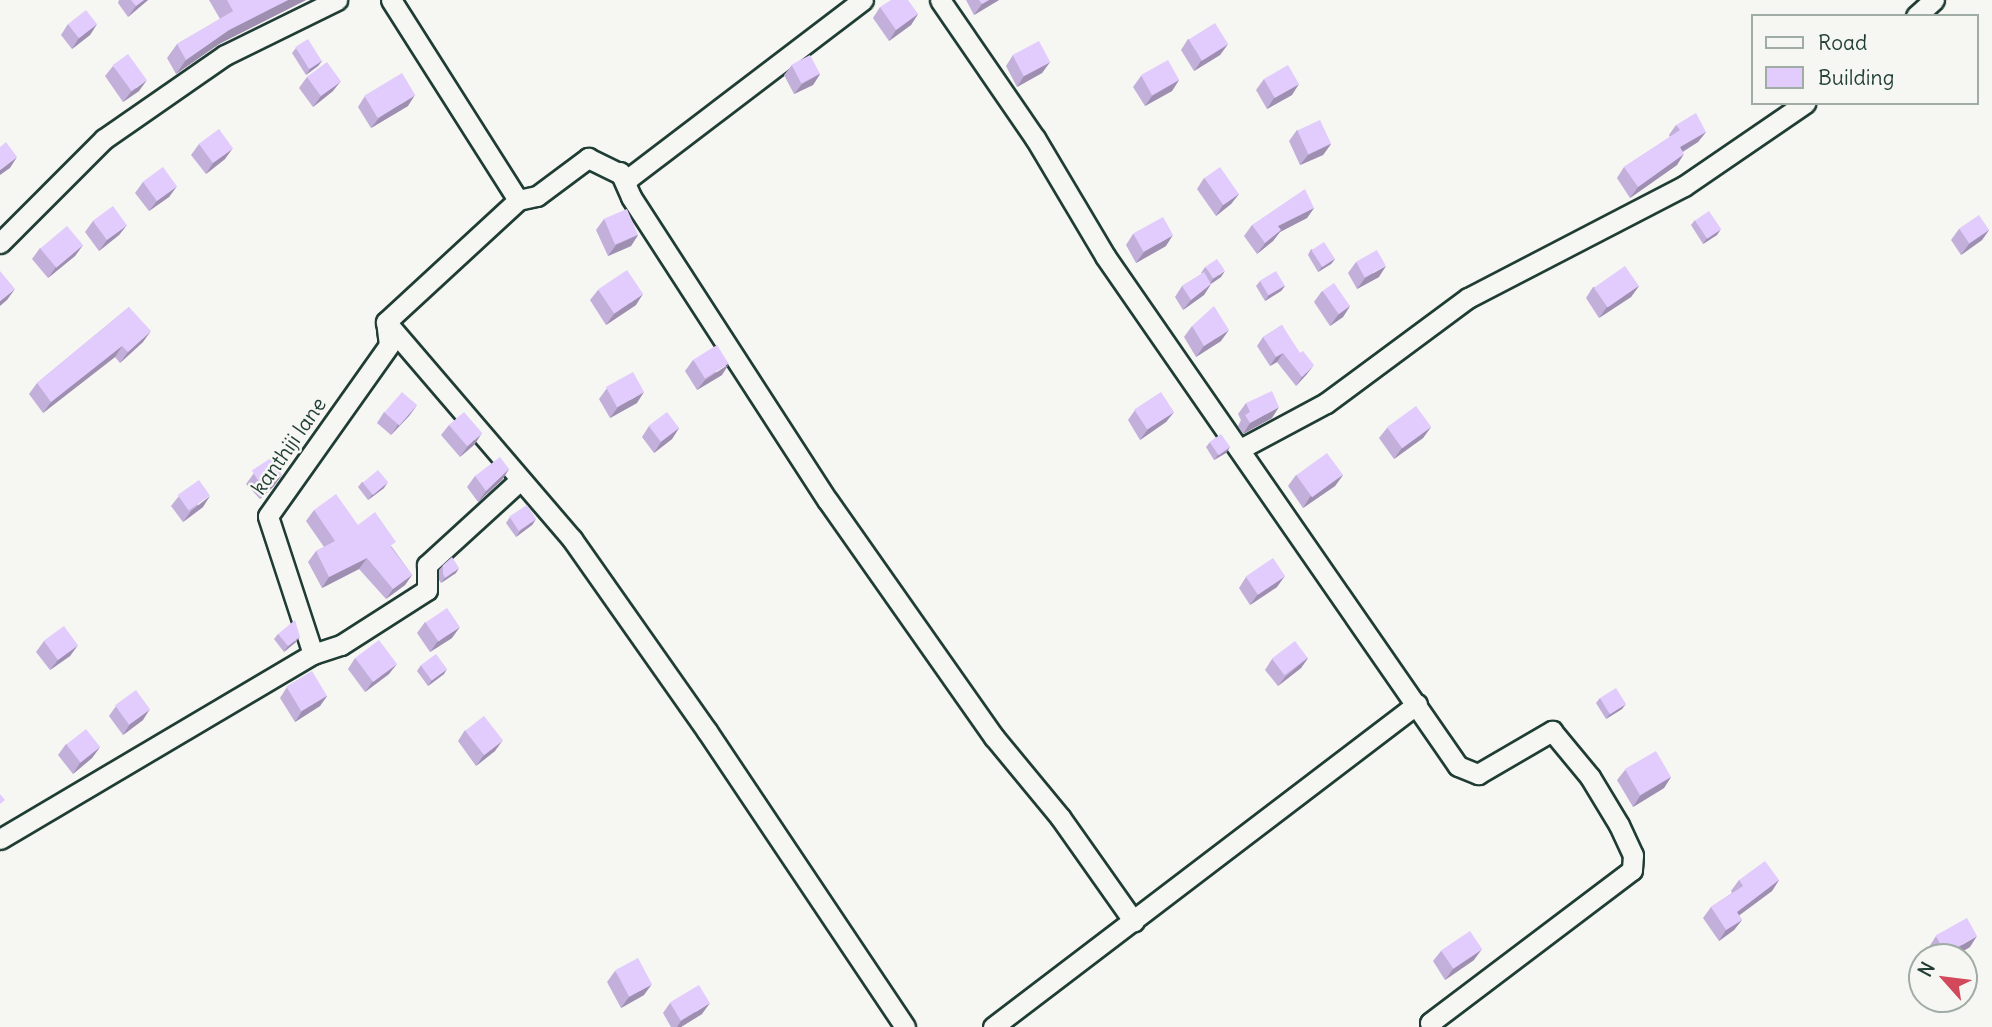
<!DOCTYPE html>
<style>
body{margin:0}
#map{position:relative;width:1992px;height:1027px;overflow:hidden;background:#f6f6f2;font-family:Delius,sans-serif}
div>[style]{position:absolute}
.roads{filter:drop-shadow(2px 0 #1f3d34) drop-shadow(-2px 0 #1f3d34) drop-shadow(0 2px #1f3d34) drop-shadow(0 -2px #1f3d34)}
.minor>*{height:19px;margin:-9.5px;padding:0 9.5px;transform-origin:9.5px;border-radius:9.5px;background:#f6f6f2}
.wall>*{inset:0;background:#c2afda}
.shaded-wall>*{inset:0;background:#9e8fb1}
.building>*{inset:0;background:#e1ccfd;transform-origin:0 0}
span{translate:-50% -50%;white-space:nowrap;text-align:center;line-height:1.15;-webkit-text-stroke:5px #f6f6f2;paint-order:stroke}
.street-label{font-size:21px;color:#1f3d34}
.legend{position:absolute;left:1751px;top:14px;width:228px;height:91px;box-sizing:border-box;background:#f6f6f2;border:2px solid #a0aca6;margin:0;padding:9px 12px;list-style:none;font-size:21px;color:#1f3d34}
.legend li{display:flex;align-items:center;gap:14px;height:35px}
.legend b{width:35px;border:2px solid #a0aca6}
.north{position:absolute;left:1908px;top:943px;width:70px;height:70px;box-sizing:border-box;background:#f6f6f2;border:2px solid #a0aca6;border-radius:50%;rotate:298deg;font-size:19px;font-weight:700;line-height:28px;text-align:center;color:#1f3d34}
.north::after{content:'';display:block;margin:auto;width:24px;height:32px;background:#d1495b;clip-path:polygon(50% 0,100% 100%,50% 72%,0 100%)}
</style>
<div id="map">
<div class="roads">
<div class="minor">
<div style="left:940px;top:0;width:168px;rotate:55.5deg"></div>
<div style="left:1035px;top:138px;width:137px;rotate:59.3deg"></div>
<div style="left:1105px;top:256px;width:620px;rotate:55.31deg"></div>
<div style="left:1458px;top:766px;width:22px;rotate:22deg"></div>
<div style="left:1478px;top:774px;width:86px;rotate:-30.2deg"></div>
<div style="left:1552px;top:731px;width:60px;rotate:50.4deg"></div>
<div style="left:1590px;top:777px;width:56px;rotate:58.9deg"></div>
<div style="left:1619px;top:825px;width:33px;rotate:65deg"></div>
<div style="left:1633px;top:855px;width:15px;rotate:94deg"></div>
<div style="left:1632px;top:870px;width:253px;rotate:142.9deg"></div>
<div style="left:1430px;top:1023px;width:4px;rotate:63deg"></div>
<div style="left:1916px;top:16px;width:24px;rotate:-42deg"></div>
<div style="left:620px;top:172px;width:27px;rotate:66deg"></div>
<div style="left:631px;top:197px;width:362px;rotate:57.1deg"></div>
<div style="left:828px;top:501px;width:289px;rotate:54.9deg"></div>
<div style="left:994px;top:737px;width:104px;rotate:50.5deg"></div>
<div style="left:1060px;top:817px;width:128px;rotate:54.8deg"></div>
<div style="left:518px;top:200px;width:19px;rotate:-12deg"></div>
<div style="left:537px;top:196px;width:64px;rotate:-36.7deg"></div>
<div style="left:588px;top:158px;width:46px;rotate:26deg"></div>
<div style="left:629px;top:178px;width:294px;rotate:-37.3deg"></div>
<div style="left:0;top:243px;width:147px;rotate:-45deg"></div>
<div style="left:104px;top:139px;width:147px;rotate:-34.8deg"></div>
<div style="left:225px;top:55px;width:125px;rotate:-26.2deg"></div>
<div style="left:386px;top:322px;width:286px;rotate:49.4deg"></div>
<div style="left:572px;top:539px;width:235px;rotate:54.9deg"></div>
<div style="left:707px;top:731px;width:356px;rotate:56.2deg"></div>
<div style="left:1242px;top:448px;width:95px;rotate:-28.2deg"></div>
<div style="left:1326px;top:403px;width:177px;rotate:-36.5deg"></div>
<div style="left:1468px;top:298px;width:243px;rotate:-27.4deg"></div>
<div style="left:1684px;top:186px;width:147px;rotate:-34.4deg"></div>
<div style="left:313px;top:654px;width:29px;rotate:-18deg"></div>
<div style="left:341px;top:645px;width:102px;rotate:-32.6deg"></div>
<div style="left:427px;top:590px;width:25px;rotate:-90deg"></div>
<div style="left:427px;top:565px;width:126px;rotate:-42.4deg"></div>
<div style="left:0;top:839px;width:364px;rotate:-30.6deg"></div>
<div style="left:313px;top:654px;width:145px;rotate:-108.1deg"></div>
<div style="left:268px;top:516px;width:209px;rotate:-54.7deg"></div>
<div style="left:389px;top:345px;width:23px;rotate:-97deg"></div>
<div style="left:386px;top:322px;width:180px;rotate:-42.7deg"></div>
<div style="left:518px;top:200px;width:237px;rotate:-122.4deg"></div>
<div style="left:993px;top:1027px;width:533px;rotate:-37.3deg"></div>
</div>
</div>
<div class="wall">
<div style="clip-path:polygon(119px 0,148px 0,128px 17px,118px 3px)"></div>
<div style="clip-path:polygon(209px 0,306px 0,219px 44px,176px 74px,167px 58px,177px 44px,220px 19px)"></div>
<div style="clip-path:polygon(966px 0,999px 0,974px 15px)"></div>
<div style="clip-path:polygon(880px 7px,918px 14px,911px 25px,889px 41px,873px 18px)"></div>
<div style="clip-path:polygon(68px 24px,97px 24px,90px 35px,72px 49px,61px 35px)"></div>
<div style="clip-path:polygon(1188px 39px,1228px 44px,1220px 55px,1194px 71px,1181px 50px)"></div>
<div style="clip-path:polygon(296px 48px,322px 61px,318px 66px,306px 75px,292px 53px)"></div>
<div style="clip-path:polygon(1013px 55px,1050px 62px,1042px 73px,1017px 87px,1006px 66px)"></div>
<div style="clip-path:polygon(792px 65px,820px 74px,813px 85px,794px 94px,784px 75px)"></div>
<div style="clip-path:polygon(113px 66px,139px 91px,123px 102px,105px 76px)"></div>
<div style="clip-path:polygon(1141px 76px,1179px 80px,1172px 91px,1145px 106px,1133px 87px)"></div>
<div style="clip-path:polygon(307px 77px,333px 91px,313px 107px,299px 88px)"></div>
<div style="clip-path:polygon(1264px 79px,1292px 95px,1267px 109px,1256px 90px)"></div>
<div style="clip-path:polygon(365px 96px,408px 106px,371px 128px,358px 107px)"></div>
<div style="clip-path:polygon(1676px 125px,1706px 132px,1698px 142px,1683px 152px,1677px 165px,1630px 198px,1617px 178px,1624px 167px,1670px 137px,1669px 135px)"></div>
<div style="clip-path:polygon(1297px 130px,1331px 144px,1323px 155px,1300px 165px,1289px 141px)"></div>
<div style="clip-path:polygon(199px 144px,225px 159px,206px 174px,191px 155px)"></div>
<div style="clip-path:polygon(1204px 178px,1239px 194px,1231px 204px,1216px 216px,1197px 189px)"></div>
<div style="clip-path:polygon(143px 182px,177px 186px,169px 197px,149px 211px,135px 193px)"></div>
<div style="clip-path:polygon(1314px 208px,1307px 218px,1280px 232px,1273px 241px,1257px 254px,1244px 236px,1252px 225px)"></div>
<div style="clip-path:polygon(604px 219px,638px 235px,631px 246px,608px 256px,596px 230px)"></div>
<div style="clip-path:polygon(1695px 220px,1717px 235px,1703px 244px,1691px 225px)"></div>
<div style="clip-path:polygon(93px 221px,127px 225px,119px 235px,99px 251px,85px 232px)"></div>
<div style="clip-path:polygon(1959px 229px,1989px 230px,1982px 240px,1961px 255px,1951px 240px)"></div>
<div style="clip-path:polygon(1133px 234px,1166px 246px,1136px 263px,1126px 245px)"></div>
<div style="clip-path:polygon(83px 245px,75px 256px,48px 278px,32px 259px,40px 248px)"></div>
<div style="clip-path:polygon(1311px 249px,1335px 259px,1331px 264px,1318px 272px,1308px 255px)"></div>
<div style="clip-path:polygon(1356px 262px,1379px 277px,1357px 289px,1348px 273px)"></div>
<div style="clip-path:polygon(1205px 267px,1221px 277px,1211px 284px,1204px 295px,1183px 310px,1175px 297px,1182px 286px,1202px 274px,1201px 273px)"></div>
<div style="clip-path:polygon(1260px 281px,1285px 286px,1281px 291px,1265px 301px,1256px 286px)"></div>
<div style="clip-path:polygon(1639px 286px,1631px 297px,1599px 318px,1586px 298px,1593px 287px)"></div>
<div style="clip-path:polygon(598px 290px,636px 305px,606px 325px,590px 300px)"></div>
<div style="clip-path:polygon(1322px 291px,1350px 306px,1343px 317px,1330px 326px,1314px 302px)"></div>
<div style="clip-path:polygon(129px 307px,143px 342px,120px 363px,115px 357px,43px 413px,29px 394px,37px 383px)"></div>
<div style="clip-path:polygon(1282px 325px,1307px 374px,1296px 386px,1277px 362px,1270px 366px,1257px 346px,1263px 337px)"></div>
<div style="clip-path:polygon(1192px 326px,1221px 341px,1196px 357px,1184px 337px)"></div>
<div style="clip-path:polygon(693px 360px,722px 375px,697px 390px,685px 371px)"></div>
<div style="clip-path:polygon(607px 388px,637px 403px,610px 418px,599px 399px)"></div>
<div style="clip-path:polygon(1246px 403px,1272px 418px,1243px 434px,1238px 426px,1241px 420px,1238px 414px)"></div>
<div style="clip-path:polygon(417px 405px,409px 416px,391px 435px,377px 423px,384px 412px)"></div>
<div style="clip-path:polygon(1135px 410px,1174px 412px,1166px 422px,1140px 440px,1128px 420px)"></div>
<div style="clip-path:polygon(449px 425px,475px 444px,460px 457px,441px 435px)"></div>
<div style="clip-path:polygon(649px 426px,679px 428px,672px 439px,654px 453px,642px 437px)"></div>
<div style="clip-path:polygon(1431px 427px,1423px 438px,1394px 459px,1379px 438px,1387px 428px)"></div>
<div style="clip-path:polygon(1210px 442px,1230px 447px,1226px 453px,1214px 460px,1206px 447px)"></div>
<div style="clip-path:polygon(509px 469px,502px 480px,478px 502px,467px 487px,475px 476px)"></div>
<div style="clip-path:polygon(254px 473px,274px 486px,260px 499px,246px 484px)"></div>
<div style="clip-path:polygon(1296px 475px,1343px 475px,1335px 486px,1303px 508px,1288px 486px)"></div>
<div style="clip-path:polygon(362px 482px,384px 488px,368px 500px,358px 487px)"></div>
<div style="clip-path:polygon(179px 496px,203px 507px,183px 522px,171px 506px)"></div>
<div style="clip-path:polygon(314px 510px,358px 525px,392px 547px,412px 575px,405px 585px,386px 599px,359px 569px,322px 588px,308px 562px,316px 551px,324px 547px,306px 521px)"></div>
<div style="clip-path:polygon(510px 517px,536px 519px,532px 525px,516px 537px,506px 523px)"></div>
<div style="clip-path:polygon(443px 565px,456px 573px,441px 583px,439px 580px,439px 570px)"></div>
<div style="clip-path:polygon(1246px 577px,1277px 587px,1250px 605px,1239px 588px)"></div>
<div style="clip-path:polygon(425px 622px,452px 638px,430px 652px,417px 633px)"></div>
<div style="clip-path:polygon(278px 634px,296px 642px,284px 652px,274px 639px)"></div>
<div style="clip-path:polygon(44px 641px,78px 645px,70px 656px,50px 670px,36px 652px)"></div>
<div style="clip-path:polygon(355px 658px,389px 674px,365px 692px,348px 669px)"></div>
<div style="clip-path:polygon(1308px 658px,1301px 668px,1278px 686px,1265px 670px,1272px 659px)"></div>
<div style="clip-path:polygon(421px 665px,444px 674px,428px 686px,417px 671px)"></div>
<div style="clip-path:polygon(287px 687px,327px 696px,320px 706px,295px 722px,280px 698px)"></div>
<div style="clip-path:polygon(1600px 698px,1622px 709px,1606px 719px,1596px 703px)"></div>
<div style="clip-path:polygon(116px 706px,143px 720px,123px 735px,109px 716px)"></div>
<div style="clip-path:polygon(465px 730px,495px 751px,476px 766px,458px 741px)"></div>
<div style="clip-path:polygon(66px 744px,100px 747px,92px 758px,73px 774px,58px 755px)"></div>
<div style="clip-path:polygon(1625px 770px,1671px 777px,1664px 788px,1633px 807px,1617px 780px)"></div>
<div style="clip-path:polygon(1739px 880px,1779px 880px,1772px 891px,1739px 915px,1742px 920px,1734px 930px,1719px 941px,1703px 918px,1711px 907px,1732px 893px,1731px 891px)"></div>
<div style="clip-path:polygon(1936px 936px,1970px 947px,1953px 957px,1934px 957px,1929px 947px)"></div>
<div style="clip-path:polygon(1441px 951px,1474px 960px,1445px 980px,1433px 961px)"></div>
<div style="clip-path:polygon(615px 971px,644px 995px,621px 1008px,607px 982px)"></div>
<div style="clip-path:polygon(670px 1003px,702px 1014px,681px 1027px,671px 1027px,663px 1013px)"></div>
</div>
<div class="shaded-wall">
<div style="clip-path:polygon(144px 0,148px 0,128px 17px,136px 6px)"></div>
<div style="clip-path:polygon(288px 0,306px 0,219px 44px,176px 74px,186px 60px,229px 30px)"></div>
<div style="clip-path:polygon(989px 0,999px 0,974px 15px,982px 4px)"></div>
<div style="clip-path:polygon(918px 14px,911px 25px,889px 41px,896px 30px)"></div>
<div style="clip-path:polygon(97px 24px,90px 35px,72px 49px,79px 38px)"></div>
<div style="clip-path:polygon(1228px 44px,1220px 55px,1194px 71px,1201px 61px)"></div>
<div style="clip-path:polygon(322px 61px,318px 66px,306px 75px,310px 69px)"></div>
<div style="clip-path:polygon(1050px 62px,1042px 73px,1017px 87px,1024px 76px)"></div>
<div style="clip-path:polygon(820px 74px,813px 85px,794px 94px,802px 84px)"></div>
<div style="clip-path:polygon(147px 80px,139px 91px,123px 102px,131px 92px)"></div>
<div style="clip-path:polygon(1179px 80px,1172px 91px,1145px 106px,1152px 96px)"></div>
<div style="clip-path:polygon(341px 81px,333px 91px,313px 107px,321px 96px)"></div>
<div style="clip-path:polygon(1299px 84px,1292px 95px,1267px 109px,1274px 98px)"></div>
<div style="clip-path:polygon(415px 95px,408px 106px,371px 128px,379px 118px)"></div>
<div style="clip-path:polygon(1706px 132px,1698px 142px,1672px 158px,1680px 147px)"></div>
<div style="clip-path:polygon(1331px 144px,1323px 155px,1300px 165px,1308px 155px)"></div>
<div style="clip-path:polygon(233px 148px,225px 159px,206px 174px,213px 163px)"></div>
<div style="clip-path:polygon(1684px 154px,1677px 165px,1630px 198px,1638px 187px)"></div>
<div style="clip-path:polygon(17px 157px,10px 168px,0 175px,0 170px)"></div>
<div style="clip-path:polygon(177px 186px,169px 197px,149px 211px,157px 201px)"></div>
<div style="clip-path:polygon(1239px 194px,1231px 204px,1216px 216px,1223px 205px)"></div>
<div style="clip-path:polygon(1314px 208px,1307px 218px,1280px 232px,1273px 241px,1257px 254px,1278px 226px)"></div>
<div style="clip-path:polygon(127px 225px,119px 235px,99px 251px,107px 240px)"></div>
<div style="clip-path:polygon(1721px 229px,1717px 235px,1703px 244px,1707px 238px)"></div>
<div style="clip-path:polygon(1989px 230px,1982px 240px,1961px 255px,1969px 244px)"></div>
<div style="clip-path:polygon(638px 235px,631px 246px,608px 256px,616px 245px)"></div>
<div style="clip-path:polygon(1173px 235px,1166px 246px,1136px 263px,1144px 252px)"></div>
<div style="clip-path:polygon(83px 245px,75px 256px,48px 278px,56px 267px)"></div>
<div style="clip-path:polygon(1335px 259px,1331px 264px,1318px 272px,1322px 267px)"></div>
<div style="clip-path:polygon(1386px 266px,1379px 277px,1357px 289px,1365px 278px)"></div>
<div style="clip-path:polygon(1225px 271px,1221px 277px,1209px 285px,1213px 279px)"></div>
<div style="clip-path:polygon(1211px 284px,1204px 295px,1183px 310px,1191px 300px)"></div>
<div style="clip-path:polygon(1285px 286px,1281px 291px,1265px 301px,1269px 295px)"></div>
<div style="clip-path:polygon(1639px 286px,1631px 297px,1599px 318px,1607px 307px)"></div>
<div style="clip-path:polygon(15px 289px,7px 300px,0 306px,0 301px)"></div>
<div style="clip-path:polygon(643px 294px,636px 305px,606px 325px,614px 314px)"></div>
<div style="clip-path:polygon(1350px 306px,1343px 317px,1330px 326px,1338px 315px)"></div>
<div style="clip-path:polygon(1229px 330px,1221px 341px,1196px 357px,1204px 346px)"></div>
<div style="clip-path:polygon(151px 331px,143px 342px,120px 363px,128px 352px)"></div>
<div style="clip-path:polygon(122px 346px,115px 357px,43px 413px,51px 402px)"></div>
<div style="clip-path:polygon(1283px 353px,1277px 362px,1270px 366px,1276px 357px)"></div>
<div style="clip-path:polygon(729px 364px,722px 375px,697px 390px,705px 380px)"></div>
<div style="clip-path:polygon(1314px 365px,1307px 374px,1296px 386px,1302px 377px)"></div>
<div style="clip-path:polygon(644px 392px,637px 403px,610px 418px,618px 407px)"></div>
<div style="clip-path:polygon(417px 405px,409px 416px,391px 435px,398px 425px)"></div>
<div style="clip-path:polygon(1279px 407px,1272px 418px,1243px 434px,1250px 423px)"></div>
<div style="clip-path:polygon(1174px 412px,1166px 422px,1140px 440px,1148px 429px)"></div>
<div style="clip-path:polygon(1431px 427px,1423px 438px,1394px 459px,1402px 448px)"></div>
<div style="clip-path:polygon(679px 428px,672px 439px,654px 453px,661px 442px)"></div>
<div style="clip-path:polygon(482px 433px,475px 444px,460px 457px,468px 446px)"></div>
<div style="clip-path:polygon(1230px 447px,1226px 453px,1214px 460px,1218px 455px)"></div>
<div style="clip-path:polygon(509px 469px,502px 480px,478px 502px,486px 491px)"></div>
<div style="clip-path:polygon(282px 475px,274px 486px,260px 499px,267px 488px)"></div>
<div style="clip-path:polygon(1343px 475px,1335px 486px,1303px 508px,1310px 497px)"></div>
<div style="clip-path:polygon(388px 482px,384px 488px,368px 500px,372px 495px)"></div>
<div style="clip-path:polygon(210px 496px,203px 507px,183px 522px,191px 511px)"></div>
<div style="clip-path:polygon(536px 519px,532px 525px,516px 537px,520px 531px)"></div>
<div style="clip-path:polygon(367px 558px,359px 569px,322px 588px,329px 577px)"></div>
<div style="clip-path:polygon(459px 568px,456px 573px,441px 583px,445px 578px)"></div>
<div style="clip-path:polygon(412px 575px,405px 585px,386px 599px,393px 589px)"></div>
<div style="clip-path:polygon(1285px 576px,1277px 587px,1250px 605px,1258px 594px)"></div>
<div style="clip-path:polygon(460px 627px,452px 638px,430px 652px,438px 641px)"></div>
<div style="clip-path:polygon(300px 637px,296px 642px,284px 652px,288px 646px)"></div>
<div style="clip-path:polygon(78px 645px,70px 656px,50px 670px,58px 660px)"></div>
<div style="clip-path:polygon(1308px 658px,1301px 668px,1278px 686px,1286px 676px)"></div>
<div style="clip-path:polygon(397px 664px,389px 674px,365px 692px,373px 681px)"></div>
<div style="clip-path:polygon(447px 669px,444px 674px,428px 686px,432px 680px)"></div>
<div style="clip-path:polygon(327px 696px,320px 706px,295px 722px,302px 711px)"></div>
<div style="clip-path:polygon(1626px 704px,1622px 709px,1606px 719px,1610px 714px)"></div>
<div style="clip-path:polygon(150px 709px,143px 720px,123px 735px,130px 724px)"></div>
<div style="clip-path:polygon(503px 740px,495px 751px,476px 766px,484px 755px)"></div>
<div style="clip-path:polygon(100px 747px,92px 758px,73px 774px,80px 763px)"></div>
<div style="clip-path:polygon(1671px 777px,1664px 788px,1633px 807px,1640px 796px)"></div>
<div style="clip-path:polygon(1779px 880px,1772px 891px,1729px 923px,1737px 912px)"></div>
<div style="clip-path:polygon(1742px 920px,1734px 930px,1719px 941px,1726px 930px)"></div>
<div style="clip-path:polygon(1977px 936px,1970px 947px,1953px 957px,1945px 957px,1947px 954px)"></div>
<div style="clip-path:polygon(1482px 949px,1474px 960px,1445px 980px,1453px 969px)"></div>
<div style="clip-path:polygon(652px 984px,644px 995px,621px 1008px,629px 997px)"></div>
<div style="clip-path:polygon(710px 1003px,702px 1014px,681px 1027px,677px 1027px,681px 1021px)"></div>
</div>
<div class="building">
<div style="clip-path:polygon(131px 0,144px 0,136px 6px)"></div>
<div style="clip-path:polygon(227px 0,288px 0,229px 30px,186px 60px,177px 44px,233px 11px)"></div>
<div style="clip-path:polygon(891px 0,908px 0,918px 14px,896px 30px,880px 7px)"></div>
<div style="clip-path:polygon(979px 0,989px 0,982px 4px)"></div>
<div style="left:86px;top:10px;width:18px;height:23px;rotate:52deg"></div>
<div style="left:1215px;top:23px;width:25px;height:31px;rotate:58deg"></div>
<div style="left:308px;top:39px;width:26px;height:15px;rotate:58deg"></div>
<div style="left:1039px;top:41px;width:24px;height:30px;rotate:62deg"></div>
<div style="left:128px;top:54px;width:32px;height:19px;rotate:54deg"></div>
<div style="left:810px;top:55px;width:21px;height:21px;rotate:62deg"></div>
<div style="left:1168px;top:60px;width:23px;height:31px;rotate:61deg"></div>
<div style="left:327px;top:62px;width:24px;height:25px;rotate:54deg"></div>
<div style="left:1288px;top:65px;width:22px;height:28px;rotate:60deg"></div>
<div style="left:402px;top:73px;width:26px;height:44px;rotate:59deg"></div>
<div style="clip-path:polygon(1696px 113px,1706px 132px,1680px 147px,1684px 154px,1638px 187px,1624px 167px,1680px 130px,1676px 125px)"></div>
<div style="left:1320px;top:120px;width:26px;height:25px;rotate:65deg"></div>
<div style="left:219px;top:129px;width:24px;height:25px;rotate:54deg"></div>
<div style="clip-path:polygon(6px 142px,17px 157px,0 170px,0 147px)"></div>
<div style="left:163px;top:167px;width:24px;height:25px;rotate:54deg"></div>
<div style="left:1220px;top:167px;width:33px;height:19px;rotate:55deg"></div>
<div style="clip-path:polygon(1305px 189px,1314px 208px,1278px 226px,1281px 230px,1265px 243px,1252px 225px)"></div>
<div style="left:113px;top:206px;width:24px;height:25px;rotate:54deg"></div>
<div style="left:627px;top:209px;width:28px;height:25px;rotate:67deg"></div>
<div style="left:1709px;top:211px;width:22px;height:17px;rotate:56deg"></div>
<div style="left:1979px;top:215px;width:18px;height:24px;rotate:56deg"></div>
<div style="left:1163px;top:217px;width:21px;height:34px;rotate:61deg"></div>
<div style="left:67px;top:226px;width:25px;height:35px;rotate:50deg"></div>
<div style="left:1324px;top:242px;width:20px;height:15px;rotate:57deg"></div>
<div style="left:1377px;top:250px;width:18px;height:24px;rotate:61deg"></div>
<div style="left:1217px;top:259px;width:14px;height:14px;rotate:56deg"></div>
<div style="left:1625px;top:266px;width:24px;height:38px;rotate:55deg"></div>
<div style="left:627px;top:270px;width:29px;height:35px;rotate:56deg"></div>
<div style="clip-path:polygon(0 271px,15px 289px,0 301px)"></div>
<div style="left:1276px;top:271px;width:17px;height:19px;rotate:59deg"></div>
<div style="clip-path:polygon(1204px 272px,1211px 284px,1191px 300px,1182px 286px)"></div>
<div style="left:1334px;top:283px;width:28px;height:14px;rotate:55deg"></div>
<div style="clip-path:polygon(1214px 306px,1229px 330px,1204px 346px,1192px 326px)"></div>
<div style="clip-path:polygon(129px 307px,151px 331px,128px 352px,122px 346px,51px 402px,37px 383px)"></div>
<div style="clip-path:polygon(1282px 325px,1300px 353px,1303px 351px,1314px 365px,1302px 377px,1283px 353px,1276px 357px,1263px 337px)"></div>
<div style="left:717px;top:345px;width:22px;height:28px;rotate:58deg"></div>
<div style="left:633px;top:372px;width:23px;height:31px;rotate:61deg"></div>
<div style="clip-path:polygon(1272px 391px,1279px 407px,1250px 423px,1245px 415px,1250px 412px,1246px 403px)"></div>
<div style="left:402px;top:392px;width:20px;height:27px;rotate:41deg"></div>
<div style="left:1161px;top:392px;width:24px;height:32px;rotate:57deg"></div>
<div style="left:1416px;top:406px;width:26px;height:36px;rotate:54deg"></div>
<div style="left:464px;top:412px;width:28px;height:20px;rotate:49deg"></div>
<div style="left:667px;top:412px;width:20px;height:23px;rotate:53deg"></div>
<div style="left:1221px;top:434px;width:16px;height:14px;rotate:55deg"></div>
<div style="left:1327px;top:453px;width:27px;height:38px;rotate:54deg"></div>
<div style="clip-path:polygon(500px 457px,509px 469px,486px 491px,475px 476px)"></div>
<div style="left:271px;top:458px;width:20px;height:23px;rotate:57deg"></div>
<div style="left:378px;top:470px;width:16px;height:20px;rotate:50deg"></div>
<div style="left:199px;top:480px;width:19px;height:26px;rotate:55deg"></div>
<div style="clip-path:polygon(336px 494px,358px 525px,375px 512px,396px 542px,390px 546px,412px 575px,393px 589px,367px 558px,329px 577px,316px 551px,335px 541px,314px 510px)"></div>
<div style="left:527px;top:505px;width:17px;height:21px;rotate:57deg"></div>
<div style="clip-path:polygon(452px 557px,459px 568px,445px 578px,443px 574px,443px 565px)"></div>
<div style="left:1273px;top:558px;width:22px;height:33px;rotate:56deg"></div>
<div style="left:447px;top:608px;width:23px;height:26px;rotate:56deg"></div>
<div style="clip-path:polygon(295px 620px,300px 637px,288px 646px,278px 634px)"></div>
<div style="left:64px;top:626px;width:24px;height:25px;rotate:54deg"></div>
<div style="left:379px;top:640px;width:30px;height:30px;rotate:53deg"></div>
<div style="left:1295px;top:641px;width:21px;height:29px;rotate:53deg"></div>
<div style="left:436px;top:654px;width:19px;height:19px;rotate:54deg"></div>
<div style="left:312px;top:671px;width:29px;height:30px;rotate:59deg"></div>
<div style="left:1616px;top:688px;width:19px;height:19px;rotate:58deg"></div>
<div style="left:136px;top:690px;width:24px;height:26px;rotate:54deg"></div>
<div style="left:484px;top:716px;width:31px;height:24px;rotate:52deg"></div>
<div style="left:86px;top:729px;width:23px;height:25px;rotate:52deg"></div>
<div style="left:1656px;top:751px;width:30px;height:36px;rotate:60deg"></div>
<div style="clip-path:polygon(0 794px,5px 800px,0 804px)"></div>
<div style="clip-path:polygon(1765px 861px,1779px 880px,1737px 912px,1742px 920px,1726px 930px,1711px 907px,1743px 886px,1739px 880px)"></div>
<div style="left:1967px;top:918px;width:21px;height:36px;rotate:61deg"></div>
<div style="left:1470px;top:931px;width:22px;height:35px;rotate:56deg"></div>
<div style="left:638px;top:958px;width:30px;height:26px;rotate:62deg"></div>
<div style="left:699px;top:985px;width:21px;height:34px;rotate:59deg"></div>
</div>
<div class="street-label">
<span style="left:289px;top:446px;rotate:-55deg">kanthiji lane</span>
</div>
<ul class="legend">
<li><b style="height:9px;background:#f6f6f2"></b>Road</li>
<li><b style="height:19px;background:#e1ccfd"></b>Building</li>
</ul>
<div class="north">N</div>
</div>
